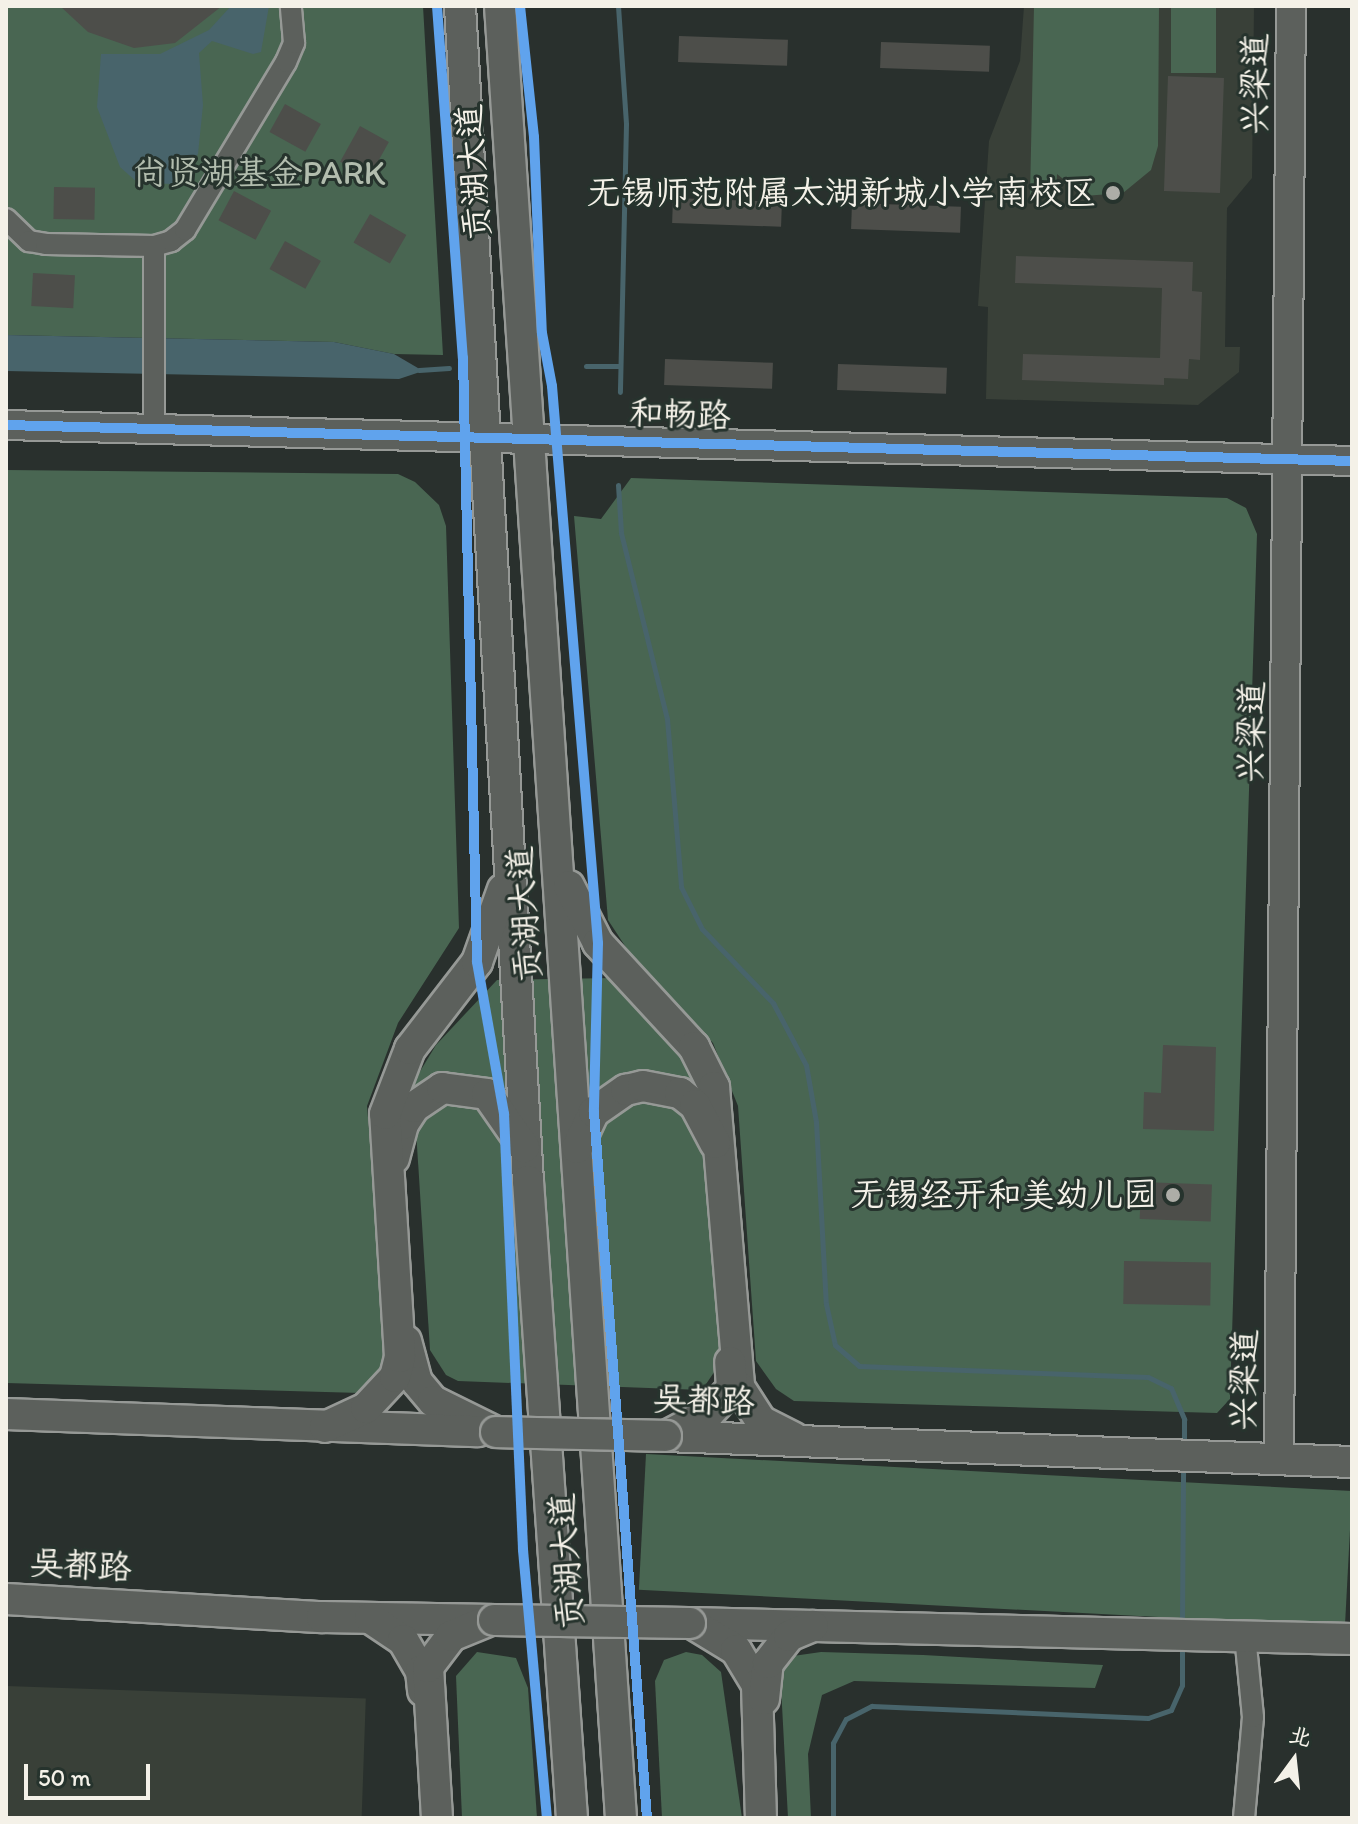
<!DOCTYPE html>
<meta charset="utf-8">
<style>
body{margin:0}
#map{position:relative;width:1358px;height:1824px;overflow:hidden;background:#29302d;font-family:Itim,"LXGW WenKai TC",sans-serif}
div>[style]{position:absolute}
.built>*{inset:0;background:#394038;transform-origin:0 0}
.green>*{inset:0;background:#496652;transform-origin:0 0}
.water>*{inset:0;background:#48646b}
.stream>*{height:5px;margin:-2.5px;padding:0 2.5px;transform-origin:2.5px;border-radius:2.5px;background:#48646b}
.building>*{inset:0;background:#4d4e4a;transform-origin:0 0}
.roads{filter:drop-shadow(2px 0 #969996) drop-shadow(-2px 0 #969996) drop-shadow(0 2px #969996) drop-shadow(0 -2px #969996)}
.street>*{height:20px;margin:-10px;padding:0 10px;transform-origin:10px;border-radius:10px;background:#5c605c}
.secondary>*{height:28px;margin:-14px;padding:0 14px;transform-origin:14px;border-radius:14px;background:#5c605c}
.primary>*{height:30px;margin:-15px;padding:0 15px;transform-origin:15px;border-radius:15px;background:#5c605c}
.bridges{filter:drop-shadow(2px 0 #969996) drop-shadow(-2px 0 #969996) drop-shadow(0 2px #969996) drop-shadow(0 -2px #969996)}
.primary-bridge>*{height:30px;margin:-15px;padding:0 15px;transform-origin:15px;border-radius:15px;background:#5c605c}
.cycleway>*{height:10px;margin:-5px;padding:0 5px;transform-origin:5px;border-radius:5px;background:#60a3ed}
.dots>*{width:22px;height:22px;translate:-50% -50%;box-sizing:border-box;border:4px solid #26332d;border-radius:50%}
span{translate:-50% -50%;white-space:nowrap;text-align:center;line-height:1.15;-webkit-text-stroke:6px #26332d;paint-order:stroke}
.street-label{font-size:34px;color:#f4f1e8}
.park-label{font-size:34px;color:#b2bdae}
.poi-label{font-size:34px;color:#f4f1e8}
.right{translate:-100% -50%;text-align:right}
.frame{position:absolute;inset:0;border:8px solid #f4f1e8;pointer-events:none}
.north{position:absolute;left:1254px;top:1720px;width:80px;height:80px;-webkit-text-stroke:6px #26332d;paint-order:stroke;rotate:15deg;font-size:22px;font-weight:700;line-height:32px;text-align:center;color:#f4f1e8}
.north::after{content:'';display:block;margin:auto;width:28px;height:36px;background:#f4f1e8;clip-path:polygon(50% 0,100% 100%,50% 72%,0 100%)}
.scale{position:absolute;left:24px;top:1764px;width:126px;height:36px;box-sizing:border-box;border:4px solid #f4f1e8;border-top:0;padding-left:10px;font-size:24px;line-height:28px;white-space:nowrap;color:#f4f1e8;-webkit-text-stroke:6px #26332d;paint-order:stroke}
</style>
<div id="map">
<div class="built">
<div style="clip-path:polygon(1024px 6px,1254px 6px,1252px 178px,1227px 208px,1225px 347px,1240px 347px,1239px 372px,1198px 405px,986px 399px,988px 307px,978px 306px,989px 141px,1020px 61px)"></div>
<div style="left:6px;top:1686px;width:360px;height:132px;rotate:2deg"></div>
</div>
<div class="green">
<div style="clip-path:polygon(6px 6px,423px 6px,443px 355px,394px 354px,334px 342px,6px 335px)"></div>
<div style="clip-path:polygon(1034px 6px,1159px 6px,1158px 146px,1151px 170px,1123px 193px,1084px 196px,1057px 174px,1056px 197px,1030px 196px)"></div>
<div style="left:1171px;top:6px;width:45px;height:67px"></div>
<div style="clip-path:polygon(6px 470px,398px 474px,415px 482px,439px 505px,446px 526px,459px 928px,398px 1023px,367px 1106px,389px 1365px,361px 1393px,6px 1383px)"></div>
<div style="clip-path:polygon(631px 478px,1227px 498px,1246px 508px,1257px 534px,1230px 1399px,1217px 1413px,794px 1401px,776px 1389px,756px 1361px,738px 1106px,713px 1043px,631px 955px,608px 920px,574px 516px,601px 519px)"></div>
<div style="clip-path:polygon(613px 978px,682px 1049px,703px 1091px,723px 1359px,702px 1390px,458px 1381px,446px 1375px,430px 1350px,413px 1083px,436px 1045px,497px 980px)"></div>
<div style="left:646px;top:1454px;width:707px;height:136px;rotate:3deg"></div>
<div style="clip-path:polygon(477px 1652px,516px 1658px,528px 1688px,537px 1818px,462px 1818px,456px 1676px)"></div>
<div style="clip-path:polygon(686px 1652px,702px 1655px,721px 1672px,742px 1818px,662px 1818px,655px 1681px,664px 1660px)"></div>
<div style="clip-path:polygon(821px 1652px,923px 1655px,1103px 1665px,1095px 1688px,854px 1681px,822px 1695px,808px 1754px,811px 1818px,788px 1818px,780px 1668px,793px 1656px)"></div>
</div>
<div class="water">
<div style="clip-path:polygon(231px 6px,269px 6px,261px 52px,253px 54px,212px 41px,199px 53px,203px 105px,198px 154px,174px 184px,138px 183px,120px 167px,97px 107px,101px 54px,160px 54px,209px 30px)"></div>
<div style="clip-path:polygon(6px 335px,334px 342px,394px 354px,423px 371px,399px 379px,6px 371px)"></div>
</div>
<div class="stream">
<div style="left:618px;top:6px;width:118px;rotate:86.1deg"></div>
<div style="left:626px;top:124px;width:268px;rotate:91.3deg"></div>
<div style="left:586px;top:366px;width:32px"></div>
<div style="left:419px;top:370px;width:30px;rotate:-4deg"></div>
<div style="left:618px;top:485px;width:48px;rotate:86.4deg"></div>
<div style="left:621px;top:533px;width:192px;rotate:76.1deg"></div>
<div style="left:667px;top:719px;width:169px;rotate:85.2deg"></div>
<div style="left:681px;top:887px;width:47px;rotate:63.4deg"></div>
<div style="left:702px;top:929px;width:103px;rotate:46.2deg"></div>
<div style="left:773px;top:1003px;width:70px;rotate:62deg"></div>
<div style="left:806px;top:1065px;width:58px;rotate:80deg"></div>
<div style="left:816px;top:1122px;width:182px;rotate:86.9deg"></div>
<div style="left:826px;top:1304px;width:42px;rotate:77.6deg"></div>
<div style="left:835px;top:1345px;width:32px;rotate:41deg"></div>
<div style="left:859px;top:1366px;width:289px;rotate:2.2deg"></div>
<div style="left:1148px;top:1377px;width:25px;rotate:26deg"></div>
<div style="left:1171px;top:1388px;width:34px;rotate:67deg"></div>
<div style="left:1184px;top:1419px;width:25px;rotate:90deg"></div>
<div style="left:1182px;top:1624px;width:158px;rotate:-89.6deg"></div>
<div style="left:833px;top:1818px;width:75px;rotate:-90deg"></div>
<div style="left:833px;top:1743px;width:27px;rotate:-62deg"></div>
<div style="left:846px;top:1719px;width:29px;rotate:-27deg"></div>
<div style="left:872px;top:1706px;width:276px;rotate:2.5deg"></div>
<div style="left:1148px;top:1718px;width:24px;rotate:-19deg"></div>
<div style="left:1171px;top:1710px;width:27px;rotate:-66deg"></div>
<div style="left:1182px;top:1685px;width:39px;rotate:-90deg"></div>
</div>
<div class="building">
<div style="clip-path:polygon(60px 6px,222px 6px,175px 43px,134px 48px,88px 32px)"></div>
<div style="left:679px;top:36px;width:109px;height:26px;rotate:2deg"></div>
<div style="left:881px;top:42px;width:109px;height:26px;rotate:2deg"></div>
<div style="left:1168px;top:76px;width:56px;height:115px;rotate:2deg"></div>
<div style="left:285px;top:104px;width:41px;height:32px;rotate:29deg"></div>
<div style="left:360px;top:126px;width:33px;height:41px;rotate:29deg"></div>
<div style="left:54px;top:187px;width:41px;height:32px;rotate:1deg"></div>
<div style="left:234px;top:191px;width:42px;height:33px;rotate:28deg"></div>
<div style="left:673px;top:198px;width:109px;height:25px;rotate:2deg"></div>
<div style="left:852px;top:203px;width:109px;height:26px;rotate:2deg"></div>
<div style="left:370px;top:214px;width:42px;height:33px;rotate:30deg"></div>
<div style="left:285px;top:241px;width:41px;height:32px;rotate:29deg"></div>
<div style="clip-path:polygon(1016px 256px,1193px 262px,1192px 291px,1202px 292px,1200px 360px,1189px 359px,1188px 379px,1164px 378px,1164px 385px,1022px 380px,1023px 354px,1160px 358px,1162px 288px,1015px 283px)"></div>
<div style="left:33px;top:273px;width:42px;height:33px;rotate:3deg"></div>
<div style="left:665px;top:359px;width:108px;height:26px;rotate:2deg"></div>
<div style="left:838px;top:364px;width:109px;height:26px;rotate:2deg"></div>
<div style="clip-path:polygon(1163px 1045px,1216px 1047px,1214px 1131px,1143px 1129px,1144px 1092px,1161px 1093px)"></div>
<div style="left:1141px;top:1182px;width:71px;height:37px;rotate:2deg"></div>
<div style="left:1124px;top:1261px;width:87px;height:43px;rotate:1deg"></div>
</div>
<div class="roads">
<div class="street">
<div style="left:6px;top:219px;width:32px;rotate:44deg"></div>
<div style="left:29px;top:241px;width:17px;rotate:10deg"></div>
<div style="left:46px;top:244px;width:108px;rotate:1.1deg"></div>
<div style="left:154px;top:246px;width:18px;rotate:-16deg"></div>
<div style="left:171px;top:241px;width:18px;rotate:-38deg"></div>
<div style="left:185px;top:230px;width:196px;rotate:-59deg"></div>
<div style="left:286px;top:62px;width:21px;rotate:-67deg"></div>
<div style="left:294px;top:43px;width:37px;rotate:-95deg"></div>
<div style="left:154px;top:430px;width:184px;rotate:-90deg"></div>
<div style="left:1244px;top:1818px;width:101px;rotate:-84.9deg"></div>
<div style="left:1253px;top:1717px;width:82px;rotate:-95.6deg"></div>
</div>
<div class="secondary">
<div style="left:6px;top:425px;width:1346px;rotate:1.53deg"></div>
<div style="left:1279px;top:1458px;width:1452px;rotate:-89.53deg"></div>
</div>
<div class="primary">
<div style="left:460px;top:6px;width:1177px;rotate:86.69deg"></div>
<div style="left:528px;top:1181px;width:639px;rotate:86.05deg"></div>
<div style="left:500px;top:6px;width:1816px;rotate:86.18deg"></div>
<div style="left:569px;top:886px;width:64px;rotate:63deg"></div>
<div style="left:598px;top:943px;width:142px;rotate:47.3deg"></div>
<div style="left:694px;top:1047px;width:45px;rotate:63.4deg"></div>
<div style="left:714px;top:1087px;width:301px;rotate:85.2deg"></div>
<div style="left:739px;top:1387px;width:40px;rotate:57.1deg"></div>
<div style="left:761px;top:1421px;width:36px;rotate:27deg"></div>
<div style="left:577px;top:1148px;width:40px;rotate:-65deg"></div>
<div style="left:594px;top:1112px;width:39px;rotate:-35deg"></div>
<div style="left:626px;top:1090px;width:17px;rotate:-13deg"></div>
<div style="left:643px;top:1086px;width:38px;rotate:11deg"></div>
<div style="left:680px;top:1093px;width:19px;rotate:39deg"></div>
<div style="left:695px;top:1105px;width:43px;rotate:62.2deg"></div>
<div style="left:394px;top:1158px;width:35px;rotate:-75deg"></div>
<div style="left:403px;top:1124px;width:20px;rotate:-57deg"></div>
<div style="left:414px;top:1107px;width:34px;rotate:-34deg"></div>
<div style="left:442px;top:1088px;width:45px;rotate:7.6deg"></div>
<div style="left:487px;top:1094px;width:65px;rotate:55.1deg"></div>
<div style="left:406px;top:1341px;width:42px;rotate:75deg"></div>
<div style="left:417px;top:1382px;width:25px;rotate:50deg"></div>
<div style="left:433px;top:1401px;width:70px;rotate:26.2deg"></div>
<div style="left:6px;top:1414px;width:472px;rotate:2.1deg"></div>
<div style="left:325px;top:1427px;width:45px;rotate:-24.9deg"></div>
<div style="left:366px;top:1408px;width:42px;rotate:-46.9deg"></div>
<div style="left:395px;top:1377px;width:21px;rotate:-76deg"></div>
<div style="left:400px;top:1357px;width:243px;rotate:-93.5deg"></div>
<div style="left:385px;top:1114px;width:70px;rotate:-69deg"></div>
<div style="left:410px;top:1049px;width:110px;rotate:-52.4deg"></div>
<div style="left:477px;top:962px;width:77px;rotate:-70.4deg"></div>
<div style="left:670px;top:1434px;width:43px;rotate:-27.8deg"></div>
<div style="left:708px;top:1414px;width:35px;rotate:-47deg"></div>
<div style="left:732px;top:1388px;width:26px;rotate:-94deg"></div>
<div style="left:666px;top:1436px;width:686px;rotate:2.17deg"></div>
<div style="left:6px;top:1599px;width:317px;rotate:3.3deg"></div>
<div style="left:322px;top:1617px;width:172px;rotate:1deg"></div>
<div style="left:370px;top:1618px;width:40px;rotate:34deg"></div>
<div style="left:403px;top:1640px;width:36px;rotate:60deg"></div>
<div style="left:421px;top:1671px;width:20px;rotate:84deg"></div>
<div style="left:690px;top:1623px;width:662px;rotate:1.38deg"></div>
<div style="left:695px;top:1625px;width:48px;rotate:31.4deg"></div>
<div style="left:736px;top:1650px;width:41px;rotate:59deg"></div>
<div style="left:757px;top:1685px;width:133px;rotate:88.3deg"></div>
<div style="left:764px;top:1699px;width:36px;rotate:-84deg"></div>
<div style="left:768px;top:1663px;width:34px;rotate:-52deg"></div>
<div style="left:789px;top:1636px;width:26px;rotate:-23deg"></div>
<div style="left:437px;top:1818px;width:151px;rotate:-93.4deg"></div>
<div style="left:428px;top:1667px;width:39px;rotate:-53deg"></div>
<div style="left:451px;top:1636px;width:37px;rotate:-22deg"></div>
</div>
</div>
<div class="bridges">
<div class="primary-bridge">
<div style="left:496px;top:1432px;width:170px;rotate:1.3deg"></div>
<div style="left:494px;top:1620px;width:196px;rotate:0.9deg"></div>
</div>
</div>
<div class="cycleway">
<div style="left:437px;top:6px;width:353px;rotate:85.8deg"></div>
<div style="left:463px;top:358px;width:604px;rotate:88.67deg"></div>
<div style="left:477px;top:962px;width:154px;rotate:79.9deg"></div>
<div style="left:504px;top:1114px;width:436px;rotate:87.5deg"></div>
<div style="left:523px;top:1550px;width:269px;rotate:84.9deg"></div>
<div style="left:520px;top:6px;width:132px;rotate:83.9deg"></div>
<div style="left:534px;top:137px;width:196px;rotate:87.7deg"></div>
<div style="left:542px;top:333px;width:54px;rotate:79.3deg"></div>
<div style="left:552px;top:386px;width:559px;rotate:85.28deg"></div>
<div style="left:598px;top:943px;width:169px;rotate:91.4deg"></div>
<div style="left:594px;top:1112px;width:708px;rotate:85.71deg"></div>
<div style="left:6px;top:425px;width:1346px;rotate:1.53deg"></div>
</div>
<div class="dots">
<div style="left:1113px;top:193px;background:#adada7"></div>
<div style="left:1173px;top:1195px;background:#adada7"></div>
</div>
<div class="street-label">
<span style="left:1255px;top:84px;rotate:-90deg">兴梁道</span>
<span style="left:473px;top:172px;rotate:-94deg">贡湖大道</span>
<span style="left:680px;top:414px;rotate:2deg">和畅路</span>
<span style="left:1251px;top:732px;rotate:-89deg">兴梁道</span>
<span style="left:524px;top:914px;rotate:-94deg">贡湖大道</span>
<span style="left:1244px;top:1380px;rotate:-89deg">兴梁道</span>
<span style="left:704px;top:1400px;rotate:2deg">吴都路</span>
<span style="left:566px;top:1561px;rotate:-94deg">贡湖大道</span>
<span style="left:81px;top:1565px;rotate:3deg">吴都路</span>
</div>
<div class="park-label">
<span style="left:259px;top:173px">尚贤湖基金PARK</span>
</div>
<div class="poi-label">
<span class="right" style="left:1097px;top:193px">无锡师范附属太湖新城小学南校区</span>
<span class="right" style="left:1157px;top:1195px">无锡经开和美幼儿园</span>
</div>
<div class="frame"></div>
<div class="north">北</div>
<div class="scale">50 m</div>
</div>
